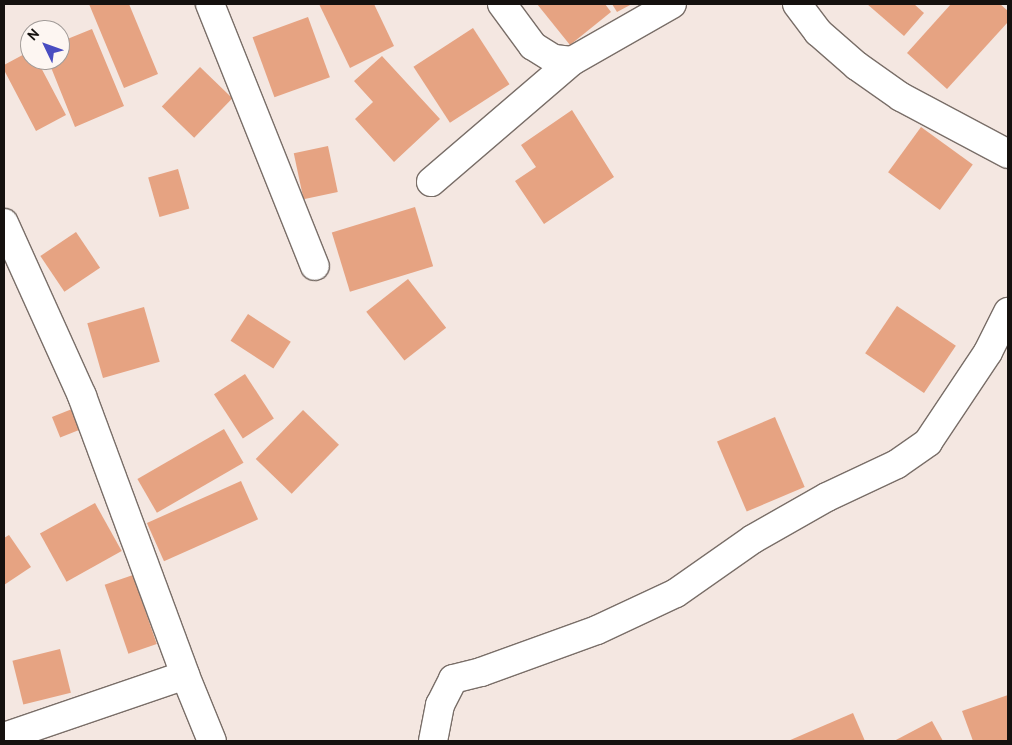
<!DOCTYPE html>
<style>
body{margin:0}
#map{position:relative;width:1012px;height:745px;overflow:hidden;background:#f4e7e1;font-family:Overpass,sans-serif}
div>[style]{position:absolute}
.building>*{inset:0;background:#e6a382;transform-origin:0 0}
.roads{filter:drop-shadow(1px 0 #796e68) drop-shadow(-1px 0 #796e68) drop-shadow(0 1px #796e68) drop-shadow(0 -1px #796e68)}
.street>*{height:28px;margin:-14px;padding:0 14px;transform-origin:14px;border-radius:14px;background:#fff}
span{translate:-50% -50%;white-space:nowrap;text-align:center;line-height:1.15;-webkit-text-stroke:4px #fdf6f2;paint-order:stroke}
.frame{position:absolute;inset:0;border:5px solid #15110f;pointer-events:none}
.north{position:absolute;left:20px;top:20px;width:50px;height:50px;box-sizing:border-box;background:#fdf6f2;border:1px solid #a09a97;border-radius:50%;rotate:312deg;font-size:14px;font-weight:700;line-height:20px;text-align:center;color:#15110f}
.north::after{content:'';display:block;margin:auto;width:18px;height:22px;background:#494cc1;clip-path:polygon(50% 0,100% 100%,50% 72%,0 100%)}
</style>
<div id="map">
<div class="building">
<div style="clip-path:polygon(89px 4px,129px 4px,158px 74px,124px 88px)"></div>
<div style="clip-path:polygon(319px 4px,374px 4px,394px 46px,350px 68px)"></div>
<div style="clip-path:polygon(537px 4px,605px 4px,611px 12px,570px 45px)"></div>
<div style="clip-path:polygon(612px 4px,632px 4px,617px 12px)"></div>
<div style="clip-path:polygon(867px 4px,914px 4px,924px 13px,904px 36px)"></div>
<div style="clip-path:polygon(951px 4px,1000px 4px,1008px 11px,1008px 22px,947px 89px,907px 53px)"></div>
<div style="left:308px;top:17px;width:64px;height:59px;rotate:70deg"></div>
<div style="left:473px;top:28px;width:67px;height:71px;rotate:57deg"></div>
<div style="clip-path:polygon(92px 29px,124px 106px,75px 127px,48px 60px,60px 60px,60px 42px)"></div>
<div style="clip-path:polygon(30px 51px,30px 60px,37px 60px,66px 115px,36px 131px,4px 70px,4px 65px)"></div>
<div style="clip-path:polygon(382px 56px,440px 119px,394px 162px,355px 119px,373px 102px,354px 81px)"></div>
<div style="left:200px;top:67px;width:45px;height:55px;rotate:44deg"></div>
<div style="clip-path:polygon(572px 110px,614px 177px,544px 224px,515px 181px,536px 167px,521px 145px)"></div>
<div style="left:921px;top:127px;width:64px;height:56px;rotate:36deg"></div>
<div style="left:328px;top:146px;width:47px;height:35px;rotate:78deg"></div>
<div style="left:178px;top:169px;width:41px;height:31px;rotate:74deg"></div>
<div style="left:415px;top:207px;width:62px;height:87px;rotate:73deg"></div>
<div style="left:76px;top:232px;width:43px;height:43px;rotate:56deg"></div>
<div style="left:408px;top:279px;width:62px;height:53px;rotate:52deg"></div>
<div style="left:897px;top:306px;width:71px;height:57px;rotate:34deg"></div>
<div style="left:144px;top:307px;width:57px;height:59px;rotate:74deg"></div>
<div style="left:248px;top:314px;width:51px;height:32px;rotate:33deg"></div>
<div style="left:245px;top:374px;width:53px;height:37px;rotate:57deg"></div>
<div style="left:77px;top:407px;width:22px;height:27px;rotate:68deg"></div>
<div style="left:303px;top:410px;width:50px;height:68px;rotate:44deg"></div>
<div style="left:775px;top:417px;width:76px;height:63px;rotate:67deg"></div>
<div style="left:224px;top:429px;width:39px;height:100px;rotate:60deg"></div>
<div style="left:241px;top:481px;width:42px;height:103px;rotate:66deg"></div>
<div style="left:95px;top:503px;width:55px;height:63px;rotate:61deg"></div>
<div style="clip-path:polygon(9px 535px,31px 567px,4px 585px,4px 538px)"></div>
<div style="left:133px;top:575px;width:73px;height:30px;rotate:71deg"></div>
<div style="left:60px;top:649px;width:45px;height:49px;rotate:76deg"></div>
<div style="clip-path:polygon(1008px 695px,1008px 741px,973px 741px,962px 711px)"></div>
<div style="clip-path:polygon(853px 713px,865px 741px,788px 741px)"></div>
<div style="clip-path:polygon(932px 721px,943px 741px,894px 741px)"></div>
</div>
<div class="roads">
<div class="street">
<div style="left:210px;top:4px;width:282px;rotate:68.2deg"></div>
<div style="left:502px;top:4px;width:52px;rotate:53.6deg"></div>
<div style="left:533px;top:46px;width:25px;rotate:32deg"></div>
<div style="left:554px;top:59px;width:18px;rotate:6deg"></div>
<div style="left:797px;top:4px;width:35px;rotate:53deg"></div>
<div style="left:818px;top:32px;width:52px;rotate:41.1deg"></div>
<div style="left:857px;top:66px;width:54px;rotate:35.2deg"></div>
<div style="left:901px;top:97px;width:121px;rotate:28deg"></div>
<div style="left:431px;top:182px;width:186px;rotate:-40.6deg"></div>
<div style="left:572px;top:61px;width:115px;rotate:-29.7deg"></div>
<div style="left:4px;top:223px;width:190px;rotate:65.7deg"></div>
<div style="left:82px;top:396px;width:297px;rotate:69.7deg"></div>
<div style="left:4px;top:737px;width:191px;rotate:-18.9deg"></div>
<div style="left:185px;top:675px;width:71px;rotate:67.8deg"></div>
<div style="left:433px;top:741px;width:37px;rotate:-79deg"></div>
<div style="left:440px;top:705px;width:29px;rotate:-63deg"></div>
<div style="left:453px;top:679px;width:29px;rotate:-14deg"></div>
<div style="left:481px;top:672px;width:123px;rotate:-19.9deg"></div>
<div style="left:597px;top:630px;width:87px;rotate:-25.1deg"></div>
<div style="left:676px;top:593px;width:94px;rotate:-35deg"></div>
<div style="left:753px;top:539px;width:85px;rotate:-29.6deg"></div>
<div style="left:827px;top:497px;width:77px;rotate:-25.2deg"></div>
<div style="left:897px;top:464px;width:38px;rotate:-35deg"></div>
<div style="left:928px;top:442px;width:108px;rotate:-56.3deg"></div>
<div style="left:988px;top:352px;width:45px;rotate:-63.4deg"></div>
</div>
</div>
<div class="frame"></div>
<div class="north">N</div>
</div>
